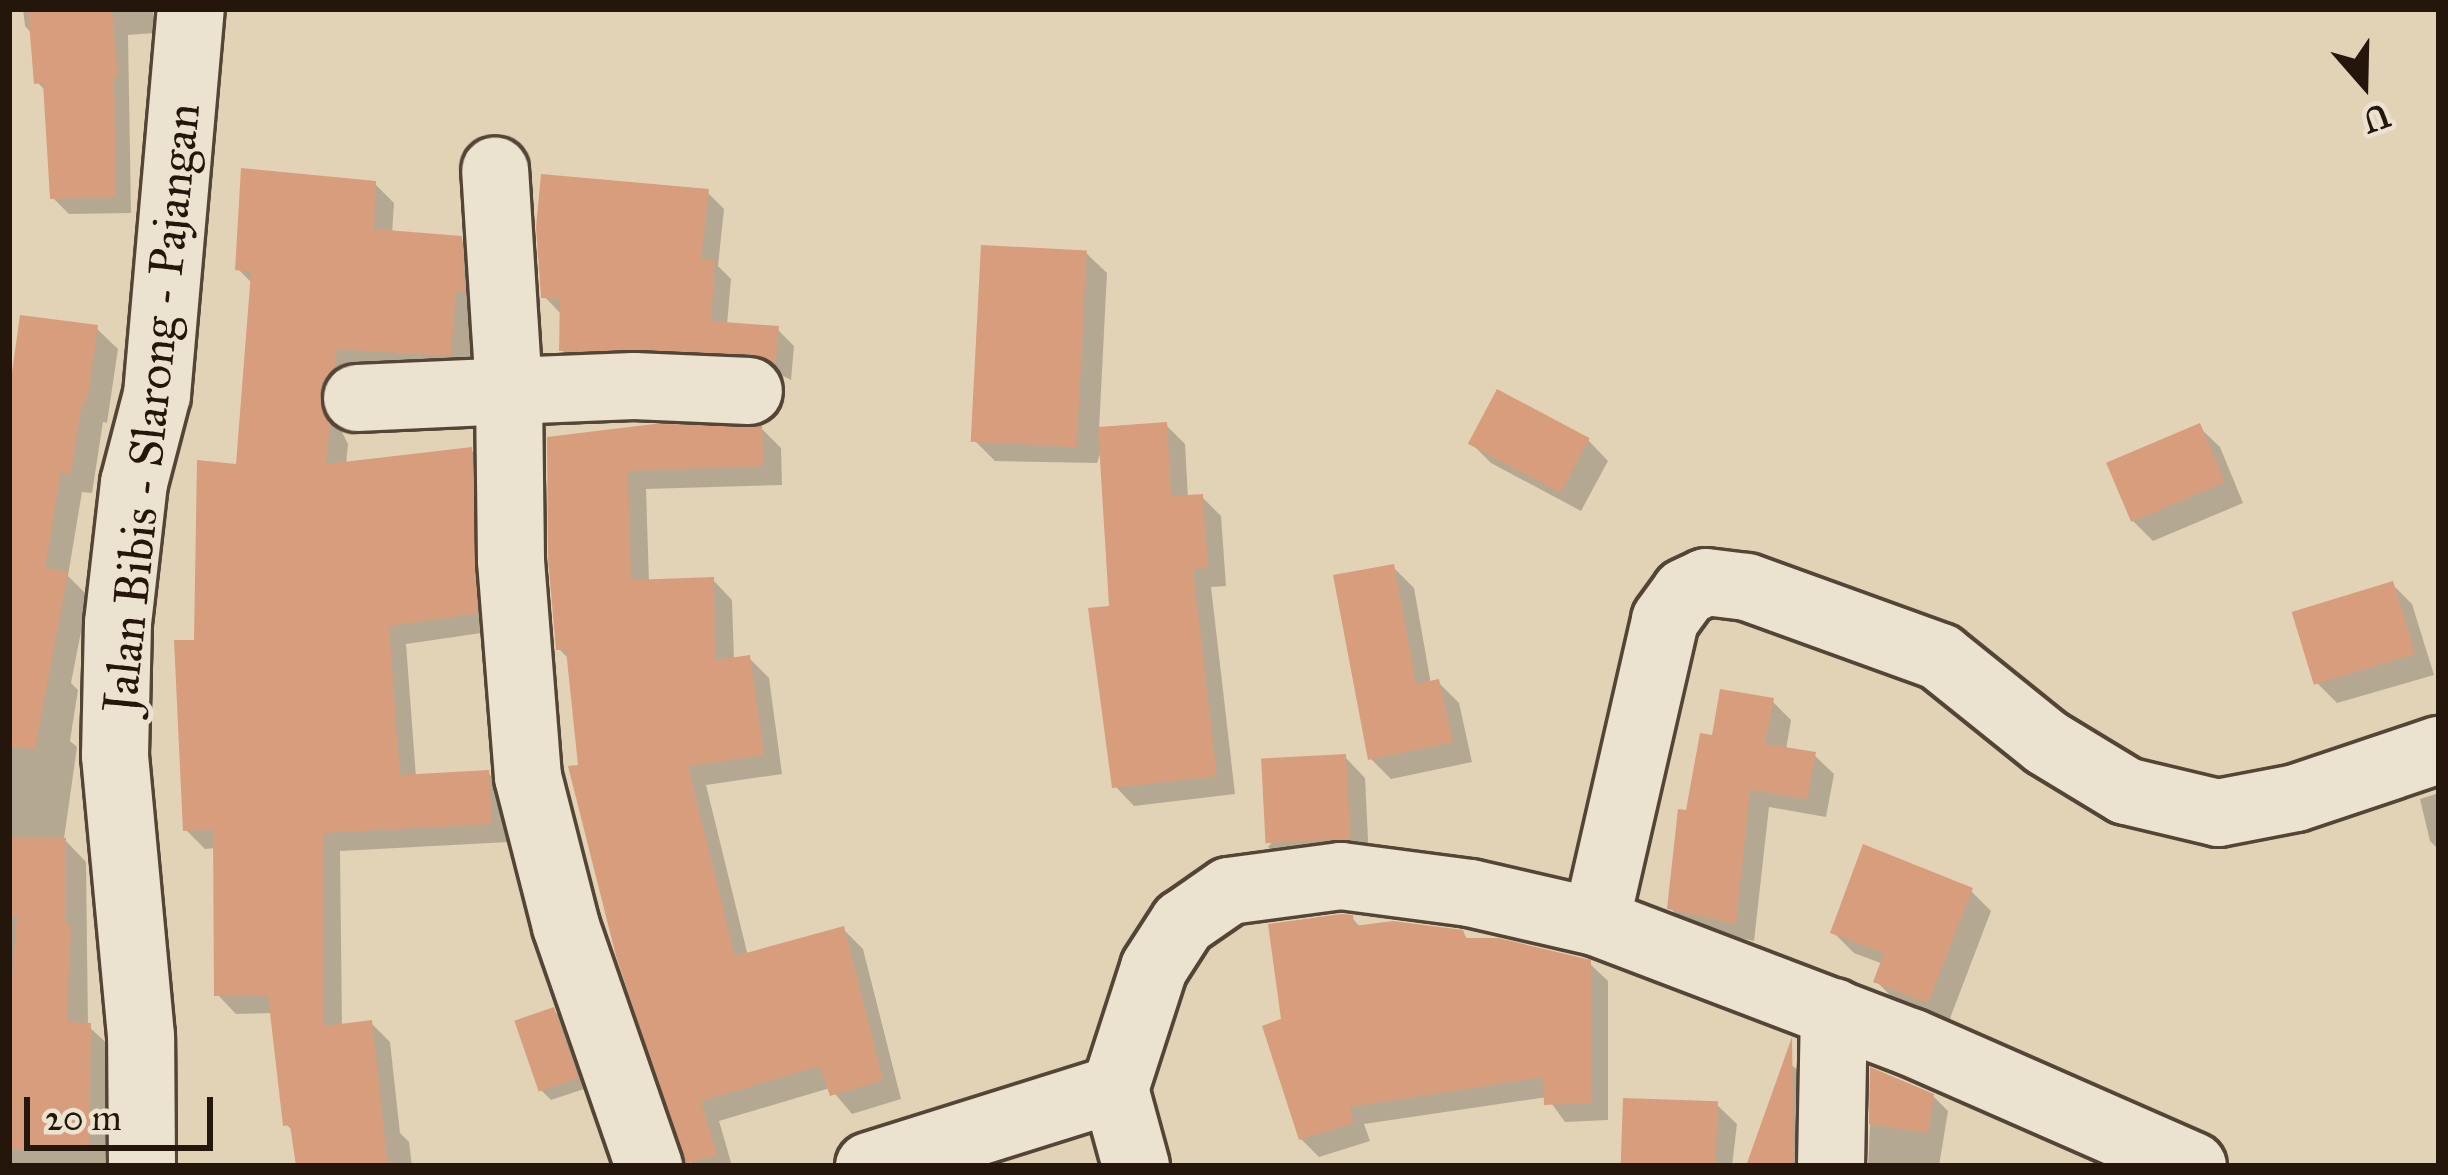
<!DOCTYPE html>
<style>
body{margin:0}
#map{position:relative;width:2448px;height:1175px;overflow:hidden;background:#e2d3b7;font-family:"IM FELL Great Primer",serif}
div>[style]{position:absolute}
.shadow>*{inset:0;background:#0003}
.building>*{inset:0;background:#d89d7c;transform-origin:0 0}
.roads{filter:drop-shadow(3px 0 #544537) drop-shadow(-3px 0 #544537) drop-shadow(0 3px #544537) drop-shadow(0 -3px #544537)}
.street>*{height:66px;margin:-33px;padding:0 33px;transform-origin:33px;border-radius:33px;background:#ece2d0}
.secondary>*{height:66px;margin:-33px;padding:0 33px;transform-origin:33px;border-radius:33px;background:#ece2d0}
span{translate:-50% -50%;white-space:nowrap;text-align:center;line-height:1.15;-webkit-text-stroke:10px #ece2d0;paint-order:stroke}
.street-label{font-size:48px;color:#25160c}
.frame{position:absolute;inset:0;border:12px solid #25160c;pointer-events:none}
.north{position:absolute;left:2304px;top:24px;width:120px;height:120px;-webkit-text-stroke:9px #ece2d0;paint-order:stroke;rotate:160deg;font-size:33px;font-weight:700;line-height:48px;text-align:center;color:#25160c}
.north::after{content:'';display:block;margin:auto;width:42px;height:54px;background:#25160c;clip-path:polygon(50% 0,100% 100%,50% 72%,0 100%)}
.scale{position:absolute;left:24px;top:1097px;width:189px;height:54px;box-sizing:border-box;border:6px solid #25160c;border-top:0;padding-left:15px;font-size:36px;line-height:42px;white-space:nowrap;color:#25160c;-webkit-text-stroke:9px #ece2d0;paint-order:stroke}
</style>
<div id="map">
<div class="shadow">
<div style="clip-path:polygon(23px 9px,153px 9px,155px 33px,128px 35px,131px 213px,69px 214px,53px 198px,46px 91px,37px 82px,33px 35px,25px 26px)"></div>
<div style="clip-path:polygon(375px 184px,394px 203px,392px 234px,460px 239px,479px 258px,469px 374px,337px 422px,348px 444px,346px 465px,471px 450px,490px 469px,495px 631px,406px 644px,416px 777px,488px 773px,507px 792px,509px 842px,340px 851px,342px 1027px,371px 1023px,390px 1042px,400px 1133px,409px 1142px,412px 1166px,299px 1166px,294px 1132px,286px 1124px,273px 1013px,236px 1014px,217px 994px,216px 848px,205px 849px,186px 830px,197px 643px,239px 467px,253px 284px,238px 269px)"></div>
<div style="clip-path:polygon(707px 192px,724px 209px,718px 266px,731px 279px,727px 325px,777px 329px,794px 346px,791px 380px,770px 369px,578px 367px,562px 350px,560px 313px,544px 296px)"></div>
<div style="clip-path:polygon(1086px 253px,1107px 273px,1099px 430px,1166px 425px,1185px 444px,1188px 498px,1202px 497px,1221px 516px,1226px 586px,1211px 587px,1235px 794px,1134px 806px,1115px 786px,1113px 608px,1102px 448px,1097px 463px,995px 461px,975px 441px)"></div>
<div style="clip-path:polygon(96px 328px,118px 349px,107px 423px,103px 422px,92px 493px,82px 492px,68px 576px,88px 596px,71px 683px,78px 690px,70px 741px,77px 747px,64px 839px,86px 862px,88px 1026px,111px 1047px,109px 1166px,9px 1166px,9px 408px)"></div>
<div style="clip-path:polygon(2199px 427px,2220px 447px,2243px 503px,2153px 541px,2133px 521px)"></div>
<div style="clip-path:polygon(761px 428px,781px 448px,782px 485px,646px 489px,649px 582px,713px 580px,732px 600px,734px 660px,749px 658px,769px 678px,782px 774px,706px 785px,748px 956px,843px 929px,863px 949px,901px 1099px,852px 1114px,830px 1088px,719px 1121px,732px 1166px,692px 1166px,582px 768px,570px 660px,559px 649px,550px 440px)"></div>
<div style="clip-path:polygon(1588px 440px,1608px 461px,1581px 511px,1491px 463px,1471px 443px)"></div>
<div style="clip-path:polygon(1393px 567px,1414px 588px,1431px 684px,1438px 682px,1459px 703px,1472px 762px,1391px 779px,1371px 759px)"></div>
<div style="clip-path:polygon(2392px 584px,2412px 604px,2434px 675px,2337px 703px,2317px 683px)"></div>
<div style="clip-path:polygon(1772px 701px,1791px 720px,1786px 750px,1814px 755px,1834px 774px,1826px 817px,1769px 807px,1754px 941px,1689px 927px,1670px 908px,1688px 814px,1714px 738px)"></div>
<div style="clip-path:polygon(1345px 757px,1365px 778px,1369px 859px,1288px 868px,1268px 847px)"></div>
<div style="clip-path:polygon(2439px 793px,2439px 850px,2430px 841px,2420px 799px)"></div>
<div style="clip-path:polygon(1971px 891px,1991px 911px,1949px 1021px,1896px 1001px,1876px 981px,1883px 964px,1854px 953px,1834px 933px)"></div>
<div style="clip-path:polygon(1352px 918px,1361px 928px,1462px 933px,1470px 941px,1589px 963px,1608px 981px,1608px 1120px,1565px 1122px,1547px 1097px,1364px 1124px,1370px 1141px,1319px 1157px,1301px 1139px,1284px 1021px)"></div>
<div style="clip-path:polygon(554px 1011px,564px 1021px,587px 1088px,551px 1100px,541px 1090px)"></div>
<div style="clip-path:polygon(1787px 1062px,1809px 1078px,1808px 1166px,1749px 1166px)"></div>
<div style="clip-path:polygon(1873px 1071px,1933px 1096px,1948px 1111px,1939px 1166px,1868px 1166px)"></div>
<div style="clip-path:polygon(1716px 1104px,1737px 1124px,1732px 1166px,1623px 1166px)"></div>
</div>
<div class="building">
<div style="clip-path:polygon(28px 9px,112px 9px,118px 77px,114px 77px,116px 197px,50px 199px,43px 83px,34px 84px)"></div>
<div style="clip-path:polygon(241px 168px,376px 181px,374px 229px,462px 236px,465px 291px,456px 291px,451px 356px,337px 349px,335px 368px,323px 382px,320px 399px,330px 423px,326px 464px,472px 447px,478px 613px,389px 626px,400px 775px,489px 770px,492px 824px,323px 833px,324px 1026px,372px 1020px,388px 1166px,296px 1166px,290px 1125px,283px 1126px,268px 995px,214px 996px,213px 830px,183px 831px,174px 640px,194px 640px,197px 460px,236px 464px,251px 272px,235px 270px)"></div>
<div style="clip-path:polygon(541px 174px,709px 189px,701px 259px,715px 260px,711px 321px,779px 326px,775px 366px,751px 354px,559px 351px,560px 299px,541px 298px,536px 227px)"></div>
<div style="left:981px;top:245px;width:106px;height:197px;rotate:3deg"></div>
<div style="clip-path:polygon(20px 315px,98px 325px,87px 403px,82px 402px,71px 474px,61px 472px,45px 568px,68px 572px,35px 749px,9px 747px,9px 394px)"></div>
<div style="left:1497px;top:389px;width:105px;height:62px;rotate:28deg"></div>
<div style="clip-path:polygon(1167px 422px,1171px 496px,1203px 494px,1208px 568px,1193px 569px,1217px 776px,1112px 788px,1088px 608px,1109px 606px,1098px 427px)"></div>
<div style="left:2200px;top:423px;width:64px;height:102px;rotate:67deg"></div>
<div style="clip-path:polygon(654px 424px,762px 425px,764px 466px,628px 471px,631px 580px,714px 577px,715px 660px,750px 655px,764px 755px,688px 766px,735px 956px,844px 926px,883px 1080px,830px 1096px,820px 1066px,701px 1101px,717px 1155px,685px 1164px,616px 956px,568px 766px,578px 765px,566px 650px,556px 650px,548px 558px,547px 437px)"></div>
<div style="clip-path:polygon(1394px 564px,1416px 684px,1439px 679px,1453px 742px,1368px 760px,1333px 575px)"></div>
<div style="left:2393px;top:581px;width:76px;height:106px;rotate:73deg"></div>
<div style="clip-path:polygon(1720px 689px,1774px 698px,1765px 744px,1816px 752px,1807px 799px,1750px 790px,1736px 924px,1667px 909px,1678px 809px,1686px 810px,1700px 733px,1712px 735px)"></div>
<div style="left:1346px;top:754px;width:85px;height:85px;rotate:87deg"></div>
<div style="clip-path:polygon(9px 837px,66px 838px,66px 924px,71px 925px,67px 1022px,91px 1023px,89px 1150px,9px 1150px,9px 1022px,17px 916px,9px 916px)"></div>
<div style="clip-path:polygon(1863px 844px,1973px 888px,1928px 1003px,1873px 982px,1884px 953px,1830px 933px)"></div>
<div style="clip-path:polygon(1341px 914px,1353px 915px,1354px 926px,1393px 921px,1463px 930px,1466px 938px,1498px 938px,1591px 960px,1591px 1103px,1544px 1105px,1543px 1077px,1349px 1107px,1354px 1123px,1299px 1140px,1262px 1026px,1281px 1019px,1268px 924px)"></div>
<div style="left:554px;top:1007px;width:75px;height:42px;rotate:71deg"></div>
<div style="clip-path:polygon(1792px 1037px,1794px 1166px,1746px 1166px)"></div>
<div style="clip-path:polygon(1870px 1067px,1934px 1094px,1928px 1133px,1869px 1124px)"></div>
<div style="left:1623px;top:1098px;width:95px;height:68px;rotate:2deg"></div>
</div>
<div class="roads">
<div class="street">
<div style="left:357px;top:398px;width:152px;rotate:-2.6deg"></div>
<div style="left:509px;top:391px;width:221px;rotate:-93.6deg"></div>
<div style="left:1115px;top:1089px;width:80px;rotate:74.7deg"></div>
<div style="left:649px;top:1166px;width:254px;rotate:-109.1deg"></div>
<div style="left:566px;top:926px;width:154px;rotate:-104.3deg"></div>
<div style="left:528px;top:777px;width:218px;rotate:-94.5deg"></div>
<div style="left:511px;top:560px;width:169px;rotate:-90.7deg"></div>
<div style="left:509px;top:391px;width:125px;rotate:-2.3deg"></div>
<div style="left:634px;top:386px;width:115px;rotate:2.5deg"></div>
<div style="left:869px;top:1166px;width:258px;rotate:-17.4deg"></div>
<div style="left:1115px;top:1089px;width:127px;rotate:-72.1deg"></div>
<div style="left:1154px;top:968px;width:54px;rotate:-57.2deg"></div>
<div style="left:1183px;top:923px;width:56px;rotate:-34.8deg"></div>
<div style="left:1229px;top:891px;width:113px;rotate:-7.6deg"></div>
<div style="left:1341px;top:876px;width:130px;rotate:7.5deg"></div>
<div style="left:1470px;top:893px;width:129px;rotate:13deg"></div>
<div style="left:1831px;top:1166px;width:154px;rotate:-88.9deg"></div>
<div style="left:2193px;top:1166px;width:309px;rotate:-156.3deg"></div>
<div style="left:1910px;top:1042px;width:336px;rotate:-159.1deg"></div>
<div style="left:1596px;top:922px;width:310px;rotate:-77.1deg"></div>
<div style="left:1665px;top:620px;width:34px;rotate:-54deg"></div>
<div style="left:1685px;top:592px;width:23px;rotate:-25deg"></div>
<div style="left:1706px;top:582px;width:41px;rotate:7deg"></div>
<div style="left:1747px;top:587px;width:205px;rotate:19.9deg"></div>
<div style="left:1940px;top:657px;width:137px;rotate:38.8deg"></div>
<div style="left:2047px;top:743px;width:92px;rotate:31.3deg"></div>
<div style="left:2126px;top:791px;width:95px;rotate:13.4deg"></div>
<div style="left:2218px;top:813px;width:79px;rotate:-10.9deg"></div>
<div style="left:2296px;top:798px;width:151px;rotate:-18.6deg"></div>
</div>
<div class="secondary">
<div style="left:142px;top:1166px;width:130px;rotate:-90.4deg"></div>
<div style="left:141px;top:1036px;width:282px;rotate:-95.3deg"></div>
<div style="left:115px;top:755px;width:132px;rotate:-88.7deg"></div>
<div style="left:118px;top:623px;width:141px;rotate:-83.5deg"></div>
<div style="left:134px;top:483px;width:91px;rotate:-75.4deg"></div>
<div style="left:157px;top:395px;width:387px;rotate:-85deg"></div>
</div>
</div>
<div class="street-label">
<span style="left:151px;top:408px;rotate:-84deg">Jalan Bibis - Slarong - Pajangan</span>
</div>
<div class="frame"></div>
<div class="north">U</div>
<div class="scale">20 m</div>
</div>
